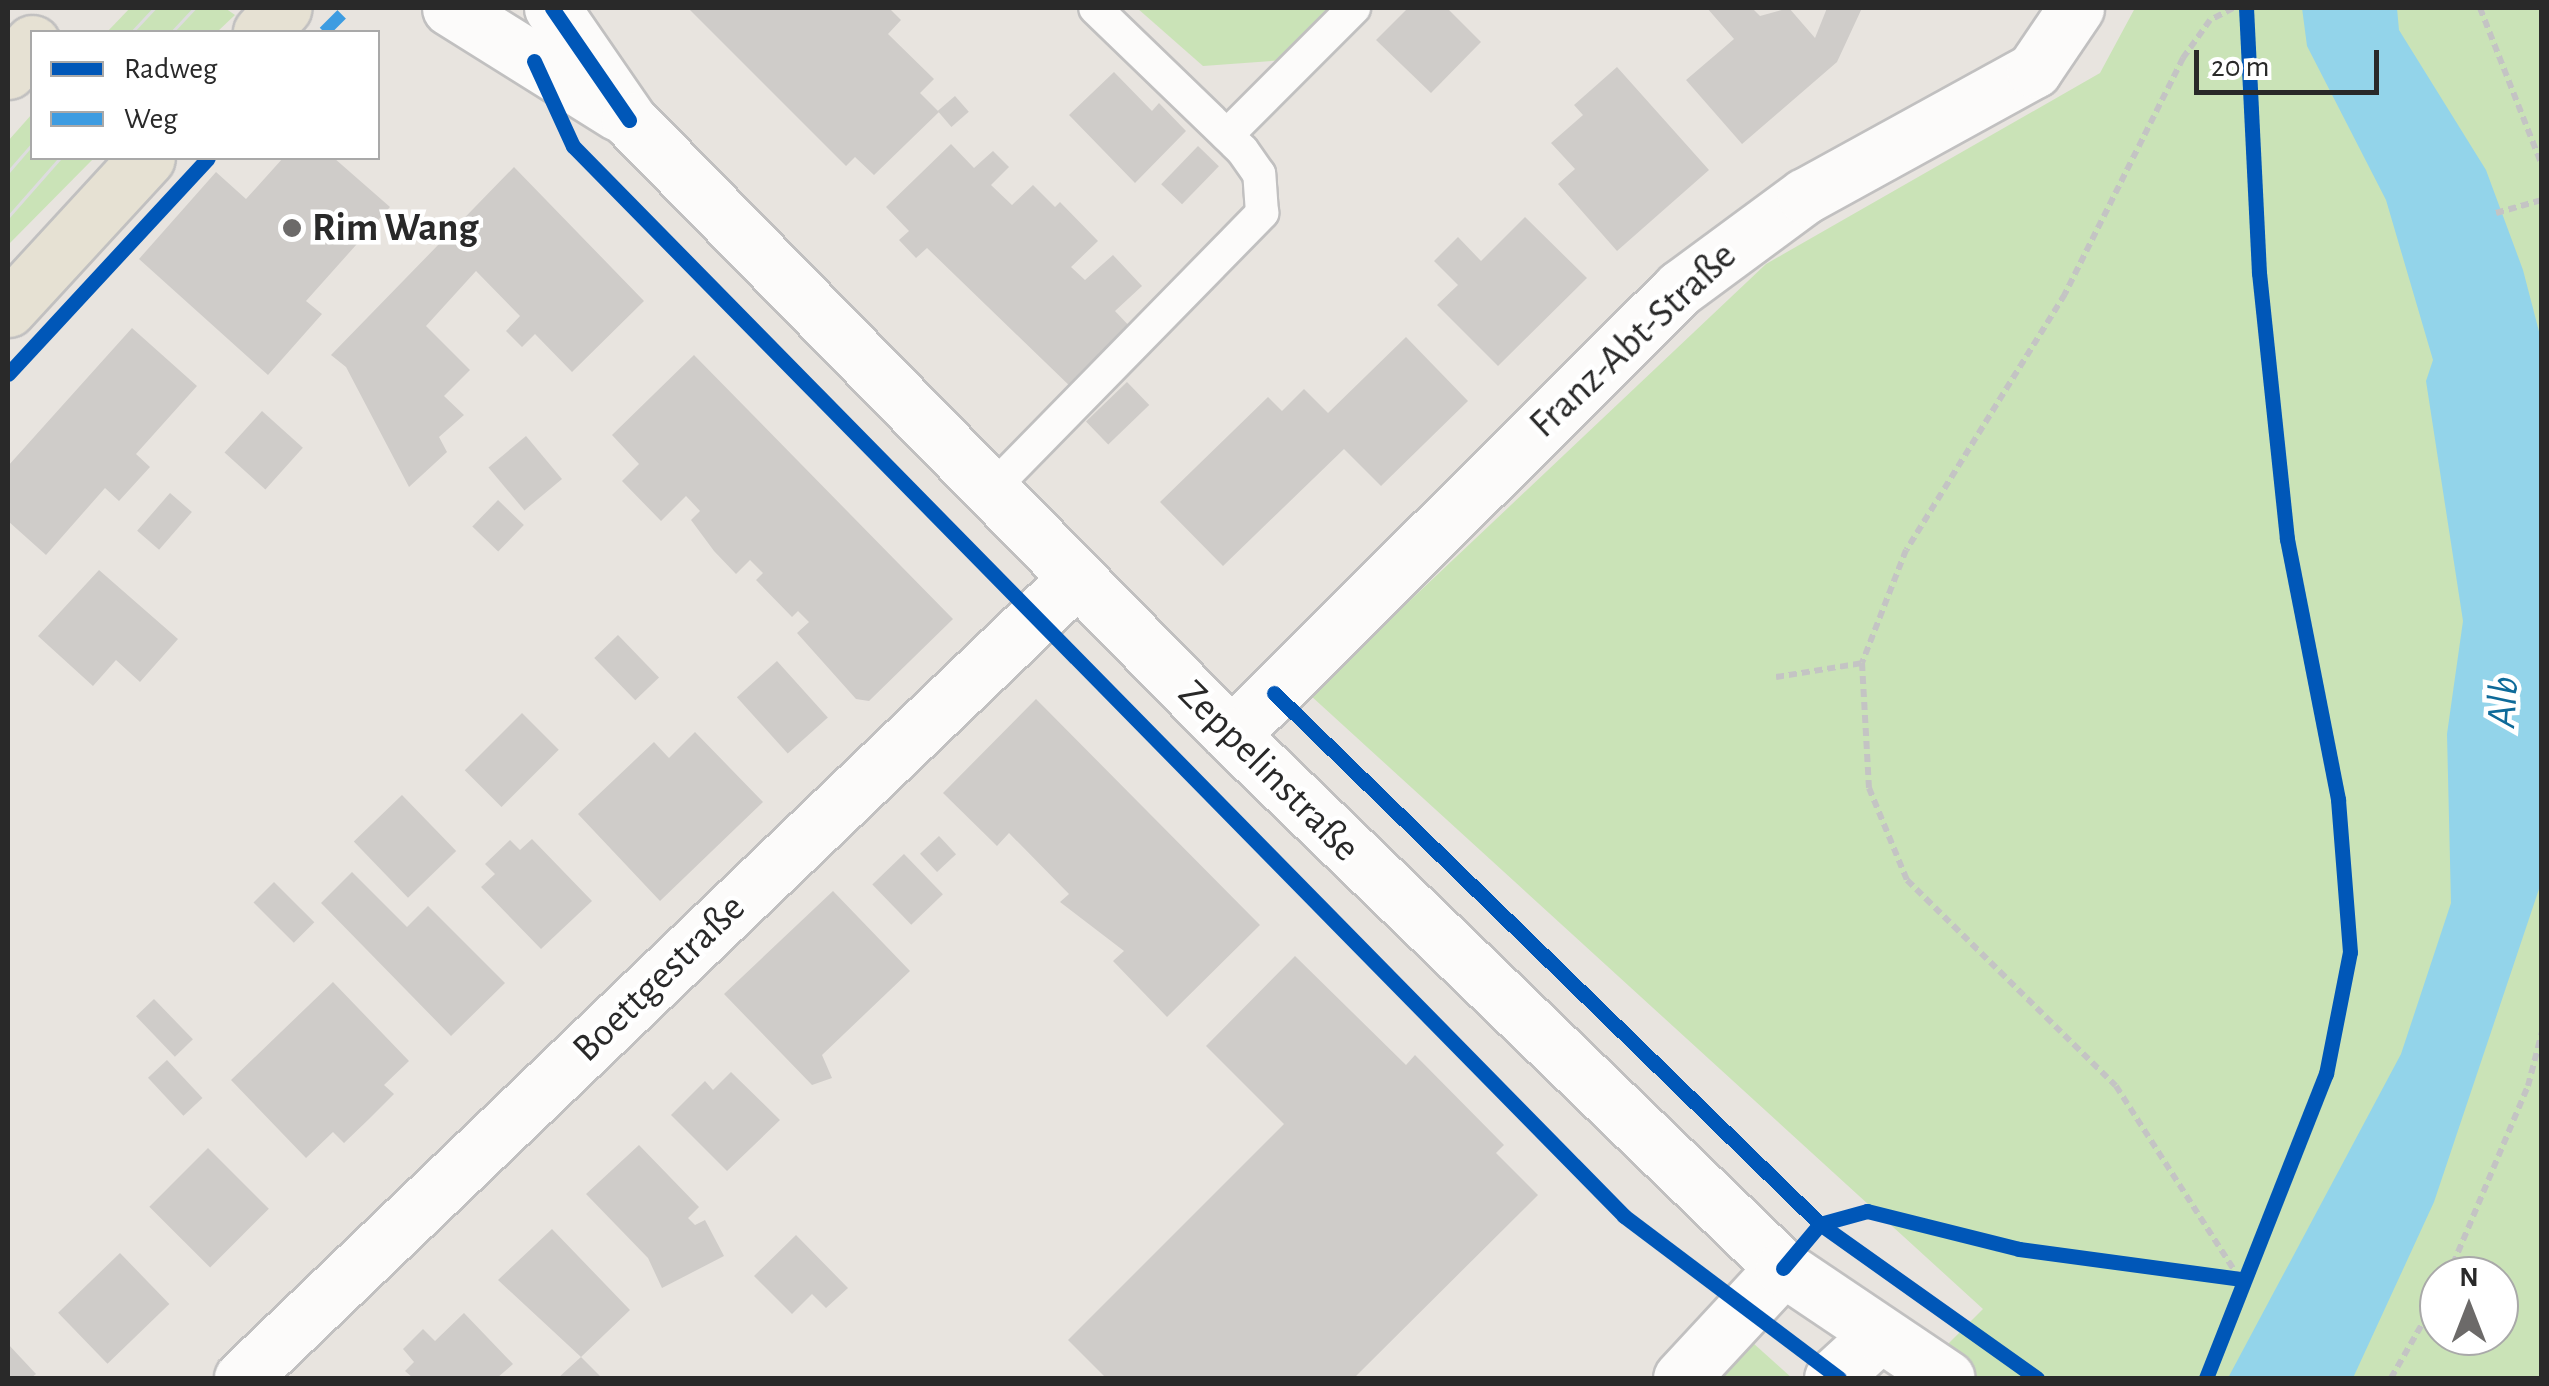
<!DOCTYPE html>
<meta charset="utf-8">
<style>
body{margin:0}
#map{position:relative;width:2549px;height:1386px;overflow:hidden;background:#e8e4df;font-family:"Alegreya Sans",sans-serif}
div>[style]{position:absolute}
.green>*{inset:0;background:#cae3b7}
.water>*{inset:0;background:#93d4ea}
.building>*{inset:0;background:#cfccc9;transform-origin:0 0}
.path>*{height:6px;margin-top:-3px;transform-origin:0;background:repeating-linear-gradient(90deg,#c4c4c4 0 8px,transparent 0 13px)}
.roads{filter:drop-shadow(2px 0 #c1c0c0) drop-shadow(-2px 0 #c1c0c0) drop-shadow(0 2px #c1c0c0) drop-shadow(0 -2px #c1c0c0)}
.lane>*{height:32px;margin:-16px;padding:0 16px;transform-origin:16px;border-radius:16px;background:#fcfbfa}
.street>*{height:55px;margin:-27.5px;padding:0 27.5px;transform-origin:27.5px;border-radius:27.5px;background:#fcfbfa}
.secondary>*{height:55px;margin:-27.5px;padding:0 27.5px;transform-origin:27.5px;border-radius:27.5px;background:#fcfbfa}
.primary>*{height:55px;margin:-27.5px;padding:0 27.5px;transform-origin:27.5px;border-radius:27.5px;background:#e6e1d3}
.tram>*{height:2.5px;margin:-1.25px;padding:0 1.25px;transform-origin:1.25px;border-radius:1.25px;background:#dddcde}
.quiet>*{height:12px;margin-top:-6px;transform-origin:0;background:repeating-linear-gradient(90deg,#3d9ce1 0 25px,transparent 0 37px)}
.cycleway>*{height:15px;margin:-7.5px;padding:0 7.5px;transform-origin:7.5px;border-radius:7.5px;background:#0057b8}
.dots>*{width:28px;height:28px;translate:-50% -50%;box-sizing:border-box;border:5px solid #fff;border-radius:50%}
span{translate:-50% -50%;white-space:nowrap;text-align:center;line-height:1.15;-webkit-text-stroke:9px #fff;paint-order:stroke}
.poi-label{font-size:40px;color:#292929;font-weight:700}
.left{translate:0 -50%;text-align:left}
.street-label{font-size:40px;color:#292929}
.water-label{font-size:42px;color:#0e6a99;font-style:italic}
.frame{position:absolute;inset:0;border:10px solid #292929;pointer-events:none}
.legend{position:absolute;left:30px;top:30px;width:350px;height:130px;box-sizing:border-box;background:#fff;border:2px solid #a9a9a9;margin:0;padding:12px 18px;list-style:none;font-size:30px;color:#292929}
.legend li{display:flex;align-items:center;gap:20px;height:50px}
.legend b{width:50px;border:2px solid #a9a9a9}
.north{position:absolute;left:2419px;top:1256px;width:100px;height:100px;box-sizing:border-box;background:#fff;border:2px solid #a9a9a9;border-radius:50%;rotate:0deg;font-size:28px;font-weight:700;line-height:40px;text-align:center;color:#292929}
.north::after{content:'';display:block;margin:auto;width:35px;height:45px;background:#6c6a69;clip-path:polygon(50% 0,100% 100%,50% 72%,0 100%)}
.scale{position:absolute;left:2194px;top:50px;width:185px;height:45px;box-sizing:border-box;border:5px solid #292929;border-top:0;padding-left:12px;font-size:30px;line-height:35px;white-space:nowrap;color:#292929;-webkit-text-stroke:8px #fff;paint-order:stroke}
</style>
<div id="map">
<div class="green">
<div style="clip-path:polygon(130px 8px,225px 8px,235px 15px,217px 32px,107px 32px)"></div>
<div style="clip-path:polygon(1137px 8px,1336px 8px,1285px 60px,1203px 66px)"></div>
<div style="clip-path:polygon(evenodd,2135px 8px,2541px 8px,2541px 1378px,1914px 1378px,1983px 1309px,1310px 695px,1766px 264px,2100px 73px,2135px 8px,2439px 1276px,2499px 1276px,2499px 1336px,2439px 1336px,2439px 1276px)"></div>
<div style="clip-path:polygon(32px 114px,32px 158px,94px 158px,8px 245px,8px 141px)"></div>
<div style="clip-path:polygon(1753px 1343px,1792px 1378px,1717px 1378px)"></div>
</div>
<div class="water">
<div style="clip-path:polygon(2302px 8px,2397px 8px,2399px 30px,2486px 170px,2523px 270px,2542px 343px,2539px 889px,2434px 1202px,2353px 1378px,2228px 1378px,2401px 1054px,2451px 903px,2447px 734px,2463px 621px,2426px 381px,2433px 360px,2386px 200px,2307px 46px)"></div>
</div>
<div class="building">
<div style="clip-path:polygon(688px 8px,889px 8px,901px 20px,888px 34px,934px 79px,920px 93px,939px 112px,874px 175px,855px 157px,846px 166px)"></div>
<div style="clip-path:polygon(1408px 8px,1447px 8px,1481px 42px,1431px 93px,1376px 40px)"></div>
<div style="clip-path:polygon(1707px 8px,1752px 8px,1760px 16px,1789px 8px,1815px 38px,1827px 8px,1862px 8px,1837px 62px,1742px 144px,1686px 80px,1734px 39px)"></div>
<div style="clip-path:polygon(1617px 67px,1709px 170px,1617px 251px,1558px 184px,1575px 169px,1551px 143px,1583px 115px,1574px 105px)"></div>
<div style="clip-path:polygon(1114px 72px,1152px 111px,1159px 103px,1186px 131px,1135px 183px,1069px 115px)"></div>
<div style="left:955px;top:96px;width:21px;height:23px;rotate:49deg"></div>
<div style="clip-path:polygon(951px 144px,974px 168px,993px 151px,1009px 167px,991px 185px,1012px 205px,1033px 185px,1055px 207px,1060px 202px,1098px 241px,1071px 267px,1085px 280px,1113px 255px,1142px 286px,1115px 311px,1134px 331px,1075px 391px,927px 248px,916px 258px,899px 240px,909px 231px,886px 207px)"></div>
<div style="left:1198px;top:146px;width:29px;height:53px;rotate:44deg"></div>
<div style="clip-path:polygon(283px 158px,334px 158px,390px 207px,306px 301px,322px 314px,268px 375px,139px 259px,216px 172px,246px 199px)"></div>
<div style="clip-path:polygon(514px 167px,644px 301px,572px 372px,535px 334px,522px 347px,506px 331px,520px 316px,476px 271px,426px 326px,470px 370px,444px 396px,464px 415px,439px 437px,447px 452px,409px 487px,346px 367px,331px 355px)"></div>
<div style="clip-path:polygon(1525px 217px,1587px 278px,1498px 366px,1437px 305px,1458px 285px,1434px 261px,1458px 237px,1481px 261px)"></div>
<div style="clip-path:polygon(132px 328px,197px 386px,136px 454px,150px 467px,119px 501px,105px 488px,46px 555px,8px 521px,8px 466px)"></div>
<div style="clip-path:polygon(1406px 337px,1468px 401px,1381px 486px,1344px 449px,1223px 566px,1160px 502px,1268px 397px,1282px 411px,1304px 389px,1328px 413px)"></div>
<div style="clip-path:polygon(694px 355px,953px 619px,869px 701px,856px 699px,797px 633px,809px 622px,798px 611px,792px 617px,756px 580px,763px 573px,750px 560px,736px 574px,714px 551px,691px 520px,700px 511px,686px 496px,661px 521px,622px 481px,639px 464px,612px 435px)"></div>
<div style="left:1127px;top:382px;width:32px;height:57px;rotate:46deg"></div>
<div style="left:262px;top:411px;width:55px;height:56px;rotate:42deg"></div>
<div style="left:526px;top:436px;width:56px;height:49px;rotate:50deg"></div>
<div style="left:170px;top:493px;width:29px;height:50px;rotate:41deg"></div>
<div style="left:498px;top:500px;width:36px;height:37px;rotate:44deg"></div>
<div style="clip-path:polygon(99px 570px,178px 639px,140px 682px,116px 660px,93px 686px,38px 636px)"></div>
<div style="left:618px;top:635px;width:59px;height:33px;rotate:46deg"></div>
<div style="left:777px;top:661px;width:76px;height:54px;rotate:48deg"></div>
<div style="clip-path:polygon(1036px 699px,1260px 925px,1167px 1017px,1113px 961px,1124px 951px,1060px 902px,1069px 894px,1009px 833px,997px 846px,943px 793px)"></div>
<div style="left:522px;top:713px;width:52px;height:81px;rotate:45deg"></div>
<div style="clip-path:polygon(695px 732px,763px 802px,660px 901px,578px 814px,654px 742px,669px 758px)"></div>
<div style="left:402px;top:795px;width:78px;height:67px;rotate:46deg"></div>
<div style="left:939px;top:836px;width:25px;height:26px;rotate:47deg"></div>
<div style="clip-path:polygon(532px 839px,592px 901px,541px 949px,481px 887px,495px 874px,485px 864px,510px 840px,520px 850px)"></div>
<div style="left:904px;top:854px;width:56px;height:44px;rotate:46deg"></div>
<div style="clip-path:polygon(352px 872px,407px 927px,428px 906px,505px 983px,451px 1036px,321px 903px)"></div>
<div style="left:274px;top:882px;width:57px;height:29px;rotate:45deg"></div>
<div style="clip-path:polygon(833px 891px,910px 971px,822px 1055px,832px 1078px,812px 1085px,724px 994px)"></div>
<div style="clip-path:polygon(1295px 956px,1406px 1065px,1415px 1055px,1504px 1145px,1496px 1153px,1538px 1195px,1354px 1378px,1106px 1378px,1068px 1340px,1284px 1124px,1206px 1046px)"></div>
<div style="clip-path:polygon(333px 982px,409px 1061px,384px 1085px,394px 1094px,369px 1119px,344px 1143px,333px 1132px,306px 1158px,231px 1080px)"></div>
<div style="left:154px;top:999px;width:56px;height:25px;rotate:46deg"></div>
<div style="left:167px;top:1060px;width:52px;height:26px;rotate:47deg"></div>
<div style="clip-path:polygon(731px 1072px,780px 1120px,727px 1171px,671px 1115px,705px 1081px,713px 1090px)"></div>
<div style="clip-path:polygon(639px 1145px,699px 1207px,688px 1218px,695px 1225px,705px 1220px,724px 1256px,662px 1288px,648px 1258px,586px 1194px)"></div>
<div style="left:208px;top:1148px;width:86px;height:83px;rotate:45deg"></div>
<div style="clip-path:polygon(552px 1229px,630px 1310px,581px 1357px,602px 1378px,558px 1378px,581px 1357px,498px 1280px)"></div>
<div style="clip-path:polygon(796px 1235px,848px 1288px,826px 1308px,812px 1294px,792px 1314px,754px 1276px)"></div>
<div style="left:120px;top:1253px;width:71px;height:86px;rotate:46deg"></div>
<div style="clip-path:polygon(464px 1313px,513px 1364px,497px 1378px,413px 1378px,405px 1371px,414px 1362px,403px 1349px,423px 1329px,435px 1341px)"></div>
<div style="clip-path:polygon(8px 1344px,36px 1374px,31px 1378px,8px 1378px)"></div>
</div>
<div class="path">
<div style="left:2233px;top:8px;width:26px;rotate:152deg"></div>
<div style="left:2210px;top:20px;width:47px;rotate:125.4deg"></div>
<div style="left:2183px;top:58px;width:264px;rotate:116.6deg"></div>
<div style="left:2065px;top:294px;width:301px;rotate:121.8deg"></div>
<div style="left:1906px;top:550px;width:121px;rotate:111.3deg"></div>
<div style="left:1862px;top:663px;width:125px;rotate:86.8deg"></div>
<div style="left:1869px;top:788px;width:100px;rotate:67.6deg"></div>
<div style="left:1907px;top:880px;width:293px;rotate:44.6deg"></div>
<div style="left:2116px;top:1086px;width:229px;rotate:57.3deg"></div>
<div style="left:2480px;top:8px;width:169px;rotate:68.5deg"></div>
<div style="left:2496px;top:213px;width:48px;rotate:-15.8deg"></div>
<div style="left:1776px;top:677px;width:87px;rotate:-9.2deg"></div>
<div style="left:2448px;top:1276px;width:206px;rotate:-67.2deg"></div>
<div style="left:2528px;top:1086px;width:56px;rotate:-75.5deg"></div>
<div style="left:2391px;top:1378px;width:96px;rotate:-60deg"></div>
</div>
<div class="roads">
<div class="lane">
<div style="left:1227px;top:135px;width:180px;rotate:-45deg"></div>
<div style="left:991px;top:490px;width:388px;rotate:-45.6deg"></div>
<div style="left:1262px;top:213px;width:39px;rotate:-94deg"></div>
<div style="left:1259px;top:174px;width:29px;rotate:-125deg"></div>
<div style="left:1242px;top:150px;width:204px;rotate:-136deg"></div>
</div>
<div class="street">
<div style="left:1231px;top:735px;width:634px;rotate:-44.87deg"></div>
<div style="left:1680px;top:288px;width:155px;rotate:-36.4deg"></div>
<div style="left:1805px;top:196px;width:261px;rotate:-28.8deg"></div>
<div style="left:2034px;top:70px;width:75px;rotate:-55.9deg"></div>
<div style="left:242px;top:1378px;width:1156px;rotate:-43.77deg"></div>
<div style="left:1681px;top:1378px;width:150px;rotate:-47.2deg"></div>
<div style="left:1832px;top:1378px;width:65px;rotate:-42.5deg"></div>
</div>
<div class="secondary">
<div style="left:450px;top:8px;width:198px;rotate:32deg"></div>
<div style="left:552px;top:8px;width:136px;rotate:55.5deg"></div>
<div style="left:629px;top:120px;width:861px;rotate:45.61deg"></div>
<div style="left:1231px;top:735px;width:767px;rotate:44deg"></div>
<div style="left:1783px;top:1268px;width:197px;rotate:33.9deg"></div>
</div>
<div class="primary">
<div style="left:261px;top:32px;width:33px;rotate:-47deg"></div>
<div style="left:8px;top:71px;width:37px;rotate:-49deg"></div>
<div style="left:8px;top:309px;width:205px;rotate:-47.4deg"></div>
</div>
</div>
<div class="tram">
<div style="left:132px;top:32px;width:33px;rotate:-47deg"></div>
<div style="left:172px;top:32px;width:33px;rotate:-47deg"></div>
<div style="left:8px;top:172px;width:37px;rotate:-49deg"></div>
<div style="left:8px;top:217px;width:79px;rotate:-48.6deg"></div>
</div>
<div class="quiet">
<div style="left:324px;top:32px;width:34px;rotate:-45deg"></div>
</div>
<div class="cycleway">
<div style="left:552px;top:8px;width:136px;rotate:55.5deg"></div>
<div style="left:534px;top:61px;width:94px;rotate:65.4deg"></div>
<div style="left:573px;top:146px;width:1500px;rotate:45.51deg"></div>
<div style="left:1624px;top:1216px;width:269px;rotate:37deg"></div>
<div style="left:8px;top:374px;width:294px;rotate:-47.2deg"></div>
<div style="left:1274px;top:693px;width:762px;rotate:44.2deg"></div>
<div style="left:1820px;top:1224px;width:266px;rotate:35.4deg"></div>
<div style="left:1783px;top:1268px;width:57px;rotate:-49.9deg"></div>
<div style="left:1820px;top:1224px;width:49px;rotate:-15.5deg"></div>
<div style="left:1867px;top:1211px;width:157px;rotate:14deg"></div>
<div style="left:2019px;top:1249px;width:223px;rotate:7.7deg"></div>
<div style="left:2206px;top:1378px;width:327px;rotate:-68.5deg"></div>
<div style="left:2326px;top:1074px;width:124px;rotate:-78.9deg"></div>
<div style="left:2350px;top:952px;width:153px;rotate:-94.5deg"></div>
<div style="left:2338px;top:799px;width:265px;rotate:-101.1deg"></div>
<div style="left:2287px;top:539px;width:267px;rotate:-96deg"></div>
<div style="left:2259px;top:273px;width:265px;rotate:-92.8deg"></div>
</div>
<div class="dots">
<div style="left:292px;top:228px;background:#6c6a69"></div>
</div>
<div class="poi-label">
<span class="left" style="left:312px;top:228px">Rim Wang</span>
</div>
<div class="street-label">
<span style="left:1633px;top:340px;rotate:-43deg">Franz-Abt-Straße</span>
<span style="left:1269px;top:771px;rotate:45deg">Zeppelinstraße</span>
<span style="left:659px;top:978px;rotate:-44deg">Boettgestraße</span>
</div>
<div class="water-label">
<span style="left:2503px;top:702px;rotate:-86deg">Alb</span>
</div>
<div class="frame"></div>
<ul class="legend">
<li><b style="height:12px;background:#0057b8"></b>Radweg</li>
<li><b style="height:12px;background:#3d9ce1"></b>Weg</li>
</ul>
<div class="north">N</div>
<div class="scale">20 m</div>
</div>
